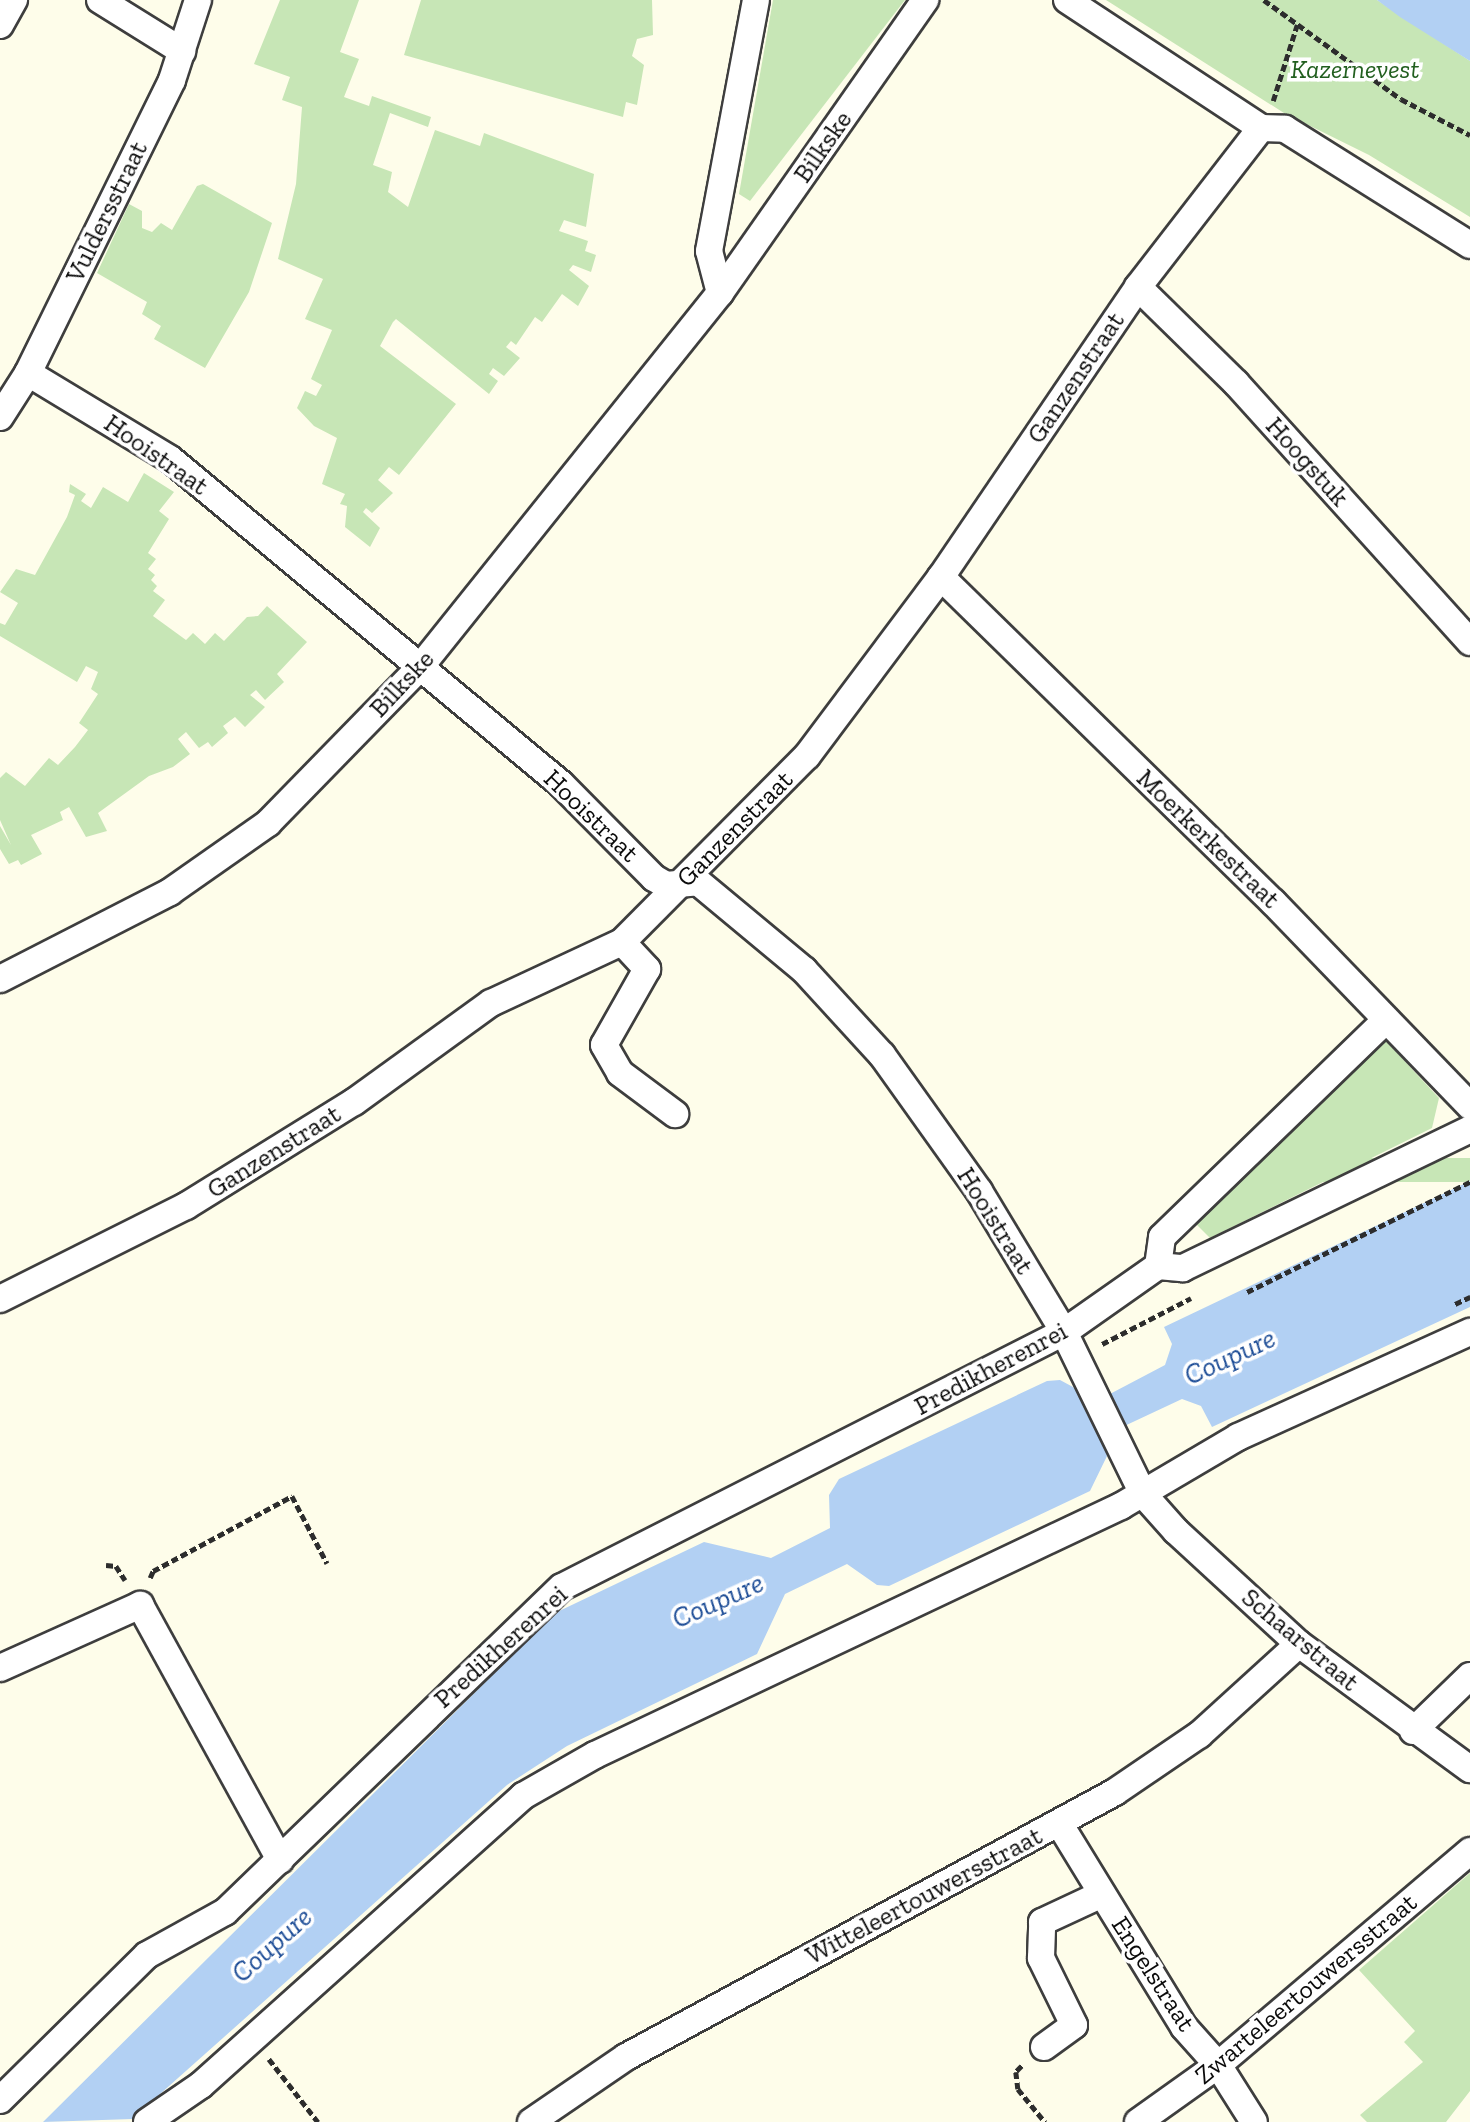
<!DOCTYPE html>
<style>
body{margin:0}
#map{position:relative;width:1470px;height:2122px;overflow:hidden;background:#fefdea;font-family:"Zilla Slab",serif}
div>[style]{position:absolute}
.green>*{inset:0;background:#c7e6b6;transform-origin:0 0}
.water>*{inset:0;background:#b2d0f3}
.path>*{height:4.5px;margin-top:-2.25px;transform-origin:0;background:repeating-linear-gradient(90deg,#2d2d2d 0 7px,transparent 0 10.5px)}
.roads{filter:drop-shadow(2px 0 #3e3e3e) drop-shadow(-2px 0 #3e3e3e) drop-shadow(0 2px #3e3e3e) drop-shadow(0 -2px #3e3e3e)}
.street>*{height:26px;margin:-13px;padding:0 13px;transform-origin:13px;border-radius:13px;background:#fff}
span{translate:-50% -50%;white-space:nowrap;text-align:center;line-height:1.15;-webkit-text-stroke:7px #fff;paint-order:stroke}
.park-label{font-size:26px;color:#225f1f;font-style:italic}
.street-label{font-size:26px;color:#0b0b0b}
.water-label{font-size:28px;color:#1c4c96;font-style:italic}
</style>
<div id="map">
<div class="green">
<div style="clip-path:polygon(280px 0,359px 0,340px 52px,359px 59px,344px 97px,369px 106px,372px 96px,431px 117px,428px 127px,390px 113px,373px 165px,392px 172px,388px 192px,408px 207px,435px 130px,480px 146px,484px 133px,594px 174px,586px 227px,564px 220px,559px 231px,588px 241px,585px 251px,596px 255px,591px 272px,573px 265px,569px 270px,589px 286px,578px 306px,562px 294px,542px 322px,535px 317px,516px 345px,511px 341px,506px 347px,520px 358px,504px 376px,493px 368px,489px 374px,498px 381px,489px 394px,396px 319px,393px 322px,380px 346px,456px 404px,399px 475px,389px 467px,378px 480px,393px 493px,372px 513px,366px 508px,363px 512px,380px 528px,370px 547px,345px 527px,347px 506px,340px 504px,345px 494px,322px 484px,337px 438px,314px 426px,297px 408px,305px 391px,316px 396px,322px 385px,311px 379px,332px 330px,305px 319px,323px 279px,278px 259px,296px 184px,302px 107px,282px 100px,290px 77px,254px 64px)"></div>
<div style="clip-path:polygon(421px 0,652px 0,653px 35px,637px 39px,632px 56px,644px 65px,637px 105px,626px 102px,623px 117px,404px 55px)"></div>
<div style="clip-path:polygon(773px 0,905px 0,750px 201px,739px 194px)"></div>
<div style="clip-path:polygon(1106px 0,1377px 0,1470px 61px,1470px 217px,1369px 155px,1284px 113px)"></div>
<div style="clip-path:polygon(203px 184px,272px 223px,249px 292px,205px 368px,154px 339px,161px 326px,142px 314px,147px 302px,97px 273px,129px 204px,142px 211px,142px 228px,152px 232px,161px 223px,172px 230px,197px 186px)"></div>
<div style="clip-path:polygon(144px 473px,174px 492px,159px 511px,169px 519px,148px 553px,156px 559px,148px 569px,155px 575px,151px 580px,157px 586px,153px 591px,165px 600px,153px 616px,186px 640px,193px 633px,205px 644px,215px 633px,224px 641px,247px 617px,258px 616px,267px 606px,307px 642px,277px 674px,284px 682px,265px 700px,256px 690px,250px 695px,265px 707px,245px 727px,235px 717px,223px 726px,228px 733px,212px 747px,208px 742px,199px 748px,186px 732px,178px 739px,190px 754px,173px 767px,149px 776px,98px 813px,107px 831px,86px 837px,69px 807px,60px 812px,63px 820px,31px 835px,42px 854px,21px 865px,18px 860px,9px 864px,0 849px,0 826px,11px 845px,0 820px,0 778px,6px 772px,25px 786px,49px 758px,58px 765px,75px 747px,88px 730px,79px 723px,98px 694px,91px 689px,98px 672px,86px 666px,77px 682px,0 636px,0 623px,5px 625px,18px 603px,0 592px,16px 569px,35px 575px,67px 517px,75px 495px,69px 492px,70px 484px,86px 494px,81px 501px,91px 508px,103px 487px,128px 502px)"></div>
<div style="clip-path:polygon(1382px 1037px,1439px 1098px,1432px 1128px,1210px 1238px,1192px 1220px)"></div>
<div style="left:1470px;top:1158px;width:24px;height:209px;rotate:90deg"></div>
<div style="clip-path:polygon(1470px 1873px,1470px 2091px,1446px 2122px,1367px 2122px,1360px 2115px,1423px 2062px,1404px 2042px,1415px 2031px,1359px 1970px)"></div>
</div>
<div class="water">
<div style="clip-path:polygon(1377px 0,1470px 0,1470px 61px,1400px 17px)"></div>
<div style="clip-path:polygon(1470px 1181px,1470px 1307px,1212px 1427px,1201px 1406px,1182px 1399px,1103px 1436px,1107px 1456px,1090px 1491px,889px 1586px,877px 1585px,847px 1564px,785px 1594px,757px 1654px,567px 1746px,507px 1785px,132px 2119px,43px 2122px,555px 1613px,704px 1542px,771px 1558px,830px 1528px,829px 1495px,839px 1479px,1047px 1381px,1060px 1380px,1073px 1387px,1089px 1405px,1165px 1365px,1172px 1344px,1164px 1327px)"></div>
</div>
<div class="path">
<div style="left:1264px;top:0;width:169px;rotate:35.9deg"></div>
<div style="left:1401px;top:99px;width:78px;rotate:27.6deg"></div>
<div style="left:1273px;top:101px;width:80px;rotate:-72.5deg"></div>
<div style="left:1247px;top:1292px;width:249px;rotate:-26.3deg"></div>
<div style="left:1455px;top:1304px;width:17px;rotate:-25deg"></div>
<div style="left:1102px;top:1344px;width:100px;rotate:-27.3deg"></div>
<div style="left:106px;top:1565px;width:10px;rotate:6deg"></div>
<div style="left:116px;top:1566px;width:17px;rotate:57deg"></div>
<div style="left:150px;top:1578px;width:8px;rotate:-67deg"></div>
<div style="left:153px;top:1571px;width:158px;rotate:-28.3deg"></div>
<div style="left:292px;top:1496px;width:76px;rotate:62.4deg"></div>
<div style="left:269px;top:2059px;width:80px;rotate:52.1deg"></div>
<div style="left:1022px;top:2066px;width:8px;rotate:135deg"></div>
<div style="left:1016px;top:2072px;width:17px;rotate:83deg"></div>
<div style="left:1018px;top:2089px;width:43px;rotate:50.7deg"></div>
</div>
<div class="roads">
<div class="street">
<div style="left:100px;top:0;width:97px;rotate:31.9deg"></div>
<div style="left:1067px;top:0;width:232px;rotate:33.4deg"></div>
<div style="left:1261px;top:128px;width:24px;rotate:2deg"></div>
<div style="left:1285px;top:129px;width:218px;rotate:32.1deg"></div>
<div style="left:0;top:25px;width:29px;rotate:-61deg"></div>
<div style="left:1138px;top:287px;width:137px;rotate:44.4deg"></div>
<div style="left:1236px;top:383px;width:349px;rotate:47.9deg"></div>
<div style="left:720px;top:293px;width:43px;rotate:-104.7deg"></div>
<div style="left:709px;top:251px;width:255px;rotate:-79.4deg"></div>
<div style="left:28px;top:373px;width:166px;rotate:31.2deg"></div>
<div style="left:170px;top:459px;width:508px;rotate:39.73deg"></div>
<div style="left:561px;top:784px;width:132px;rotate:45.3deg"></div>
<div style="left:654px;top:878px;width:14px;rotate:30deg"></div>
<div style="left:666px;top:885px;width:32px;rotate:-5deg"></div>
<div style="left:698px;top:882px;width:138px;rotate:39.7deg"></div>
<div style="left:804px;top:970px;width:115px;rotate:47.5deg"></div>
<div style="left:882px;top:1055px;width:167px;rotate:54.5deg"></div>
<div style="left:979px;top:1191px;width:165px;rotate:58.9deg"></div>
<div style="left:1064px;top:1332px;width:180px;rotate:64deg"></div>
<div style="left:1143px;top:1494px;width:50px;rotate:48.3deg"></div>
<div style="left:1176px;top:1531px;width:167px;rotate:42.6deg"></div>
<div style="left:1299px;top:1644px;width:212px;rotate:36.2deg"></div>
<div style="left:0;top:417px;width:52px;rotate:-57.5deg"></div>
<div style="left:28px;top:373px;width:326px;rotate:-63.8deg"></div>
<div style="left:172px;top:80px;width:84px;rotate:-72deg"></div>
<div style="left:941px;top:577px;width:465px;rotate:44.4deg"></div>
<div style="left:1273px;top:902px;width:284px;rotate:46deg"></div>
<div style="left:622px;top:942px;width:37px;rotate:47deg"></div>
<div style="left:647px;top:969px;width:87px;rotate:119.5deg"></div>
<div style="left:604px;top:1045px;width:32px;rotate:60deg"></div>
<div style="left:620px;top:1073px;width:69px;rotate:36.7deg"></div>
<div style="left:0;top:979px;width:191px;rotate:-27.1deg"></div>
<div style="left:170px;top:892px;width:120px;rotate:-35.1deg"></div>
<div style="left:268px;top:823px;width:219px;rotate:-45.7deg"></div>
<div style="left:421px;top:666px;width:478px;rotate:-51.3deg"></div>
<div style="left:720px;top:293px;width:358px;rotate:-55deg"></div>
<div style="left:1158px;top:1266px;width:29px;rotate:-82deg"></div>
<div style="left:1162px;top:1237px;width:312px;rotate:-44.1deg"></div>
<div style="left:0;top:1299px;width:208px;rotate:-26.6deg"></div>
<div style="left:186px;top:1206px;width:198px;rotate:-31.8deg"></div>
<div style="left:354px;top:1102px;width:169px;rotate:-35.9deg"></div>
<div style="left:491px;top:1003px;width:145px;rotate:-25deg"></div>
<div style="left:622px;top:942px;width:262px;rotate:-45.2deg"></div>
<div style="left:807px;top:756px;width:224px;rotate:-53.2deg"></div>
<div style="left:941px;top:577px;width:351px;rotate:-55.8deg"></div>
<div style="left:1138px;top:287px;width:201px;rotate:-52.3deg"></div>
<div style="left:0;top:1668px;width:154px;rotate:-24.2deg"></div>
<div style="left:140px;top:1605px;width:291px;rotate:61.2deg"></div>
<div style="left:1413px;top:1731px;width:79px;rotate:-44deg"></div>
<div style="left:1059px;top:1823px;width:239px;rotate:58.5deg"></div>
<div style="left:1184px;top:2027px;width:51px;rotate:48.2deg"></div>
<div style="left:1218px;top:2065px;width:67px;rotate:57.7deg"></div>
<div style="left:1044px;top:2047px;width:37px;rotate:-36deg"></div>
<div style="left:1074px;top:2025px;width:75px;rotate:-116.2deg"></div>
<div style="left:1041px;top:1958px;width:36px;rotate:-88deg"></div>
<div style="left:1042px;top:1922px;width:66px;rotate:-25deg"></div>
<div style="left:0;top:2100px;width:206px;rotate:-44.6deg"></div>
<div style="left:147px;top:1955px;width:89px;rotate:-28.9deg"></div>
<div style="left:225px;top:1912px;width:468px;rotate:-44deg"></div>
<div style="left:562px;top:1587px;width:563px;rotate:-26.93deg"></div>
<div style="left:1064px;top:1332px;width:115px;rotate:-35.1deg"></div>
<div style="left:1158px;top:1266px;width:25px;rotate:5deg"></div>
<div style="left:1183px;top:1268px;width:319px;rotate:-25.8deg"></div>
<div style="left:147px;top:2122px;width:65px;rotate:-34.4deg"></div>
<div style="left:201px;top:2085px;width:433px;rotate:-41.9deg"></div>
<div style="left:523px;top:1796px;width:83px;rotate:-29.7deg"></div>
<div style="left:595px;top:1755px;width:582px;rotate:-25.33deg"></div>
<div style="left:1121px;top:1506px;width:136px;rotate:-30.5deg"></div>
<div style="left:1238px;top:1437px;width:255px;rotate:-24.4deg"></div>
<div style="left:531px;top:2122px;width:115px;rotate:-34.4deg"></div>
<div style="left:626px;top:2057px;width:556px;rotate:-28.45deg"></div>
<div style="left:1115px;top:1792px;width:102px;rotate:-34.2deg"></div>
<div style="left:1199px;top:1735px;width:135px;rotate:-42.3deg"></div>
<div style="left:1138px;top:2122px;width:98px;rotate:-35.5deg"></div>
<div style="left:1218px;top:2065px;width:331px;rotate:-40.3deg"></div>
</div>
</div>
<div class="park-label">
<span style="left:1355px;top:70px">Kazernevest</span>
</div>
<div class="street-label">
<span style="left:823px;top:147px;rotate:-55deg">Bilkske</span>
<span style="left:107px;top:212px;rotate:-64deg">Vuldersstraat</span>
<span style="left:1076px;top:378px;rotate:-56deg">Ganzenstraat</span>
<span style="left:156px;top:455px;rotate:35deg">Hooistraat</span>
<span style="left:1307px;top:462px;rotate:48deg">Hoogstuk</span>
<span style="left:402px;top:684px;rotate:-47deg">Bilkske</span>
<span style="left:591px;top:816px;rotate:44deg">Hooistraat</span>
<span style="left:735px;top:829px;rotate:-45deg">Ganzenstraat</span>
<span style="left:1208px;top:839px;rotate:44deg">Moerkerkestraat</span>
<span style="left:274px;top:1152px;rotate:-32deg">Ganzenstraat</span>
<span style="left:995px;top:1221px;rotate:58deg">Hooistraat</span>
<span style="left:991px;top:1369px;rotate:-28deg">Predikherenrei</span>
<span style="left:1300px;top:1640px;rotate:40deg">Schaarstraat</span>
<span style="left:501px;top:1647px;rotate:-42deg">Predikherenrei</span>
<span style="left:924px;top:1896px;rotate:-28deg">Witteleertouwersstraat</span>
<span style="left:1153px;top:1974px;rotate:57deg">Engelstraat</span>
<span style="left:1306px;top:1989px;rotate:-40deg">Zwarteleertouwersstraat</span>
</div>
<div class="water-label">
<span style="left:1230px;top:1357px;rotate:-25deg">Coupure</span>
<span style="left:718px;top:1601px;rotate:-24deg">Coupure</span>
<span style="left:272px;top:1945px;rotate:-42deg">Coupure</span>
</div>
</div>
